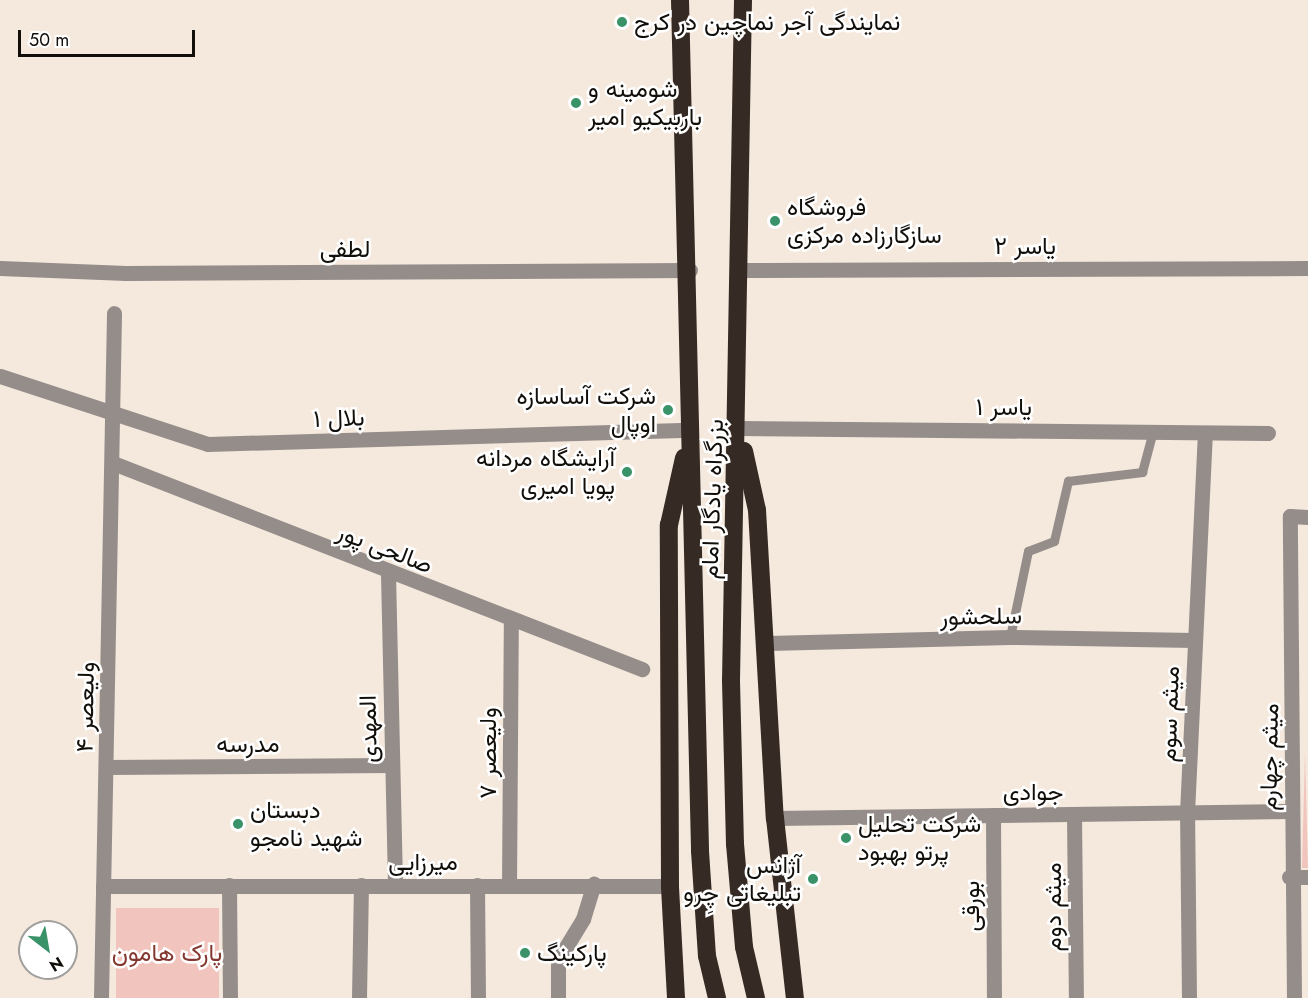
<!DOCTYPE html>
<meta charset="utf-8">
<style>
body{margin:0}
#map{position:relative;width:1308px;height:998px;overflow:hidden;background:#f5e8dc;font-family:Jost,Vazirmatn,sans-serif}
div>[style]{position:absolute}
.green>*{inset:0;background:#f1c5be;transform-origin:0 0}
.lane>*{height:9px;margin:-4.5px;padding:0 4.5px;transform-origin:4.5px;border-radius:4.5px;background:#948d8a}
.street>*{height:15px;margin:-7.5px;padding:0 7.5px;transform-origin:7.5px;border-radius:7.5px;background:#948d8a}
.highway>*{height:18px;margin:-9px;padding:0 9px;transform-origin:9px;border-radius:9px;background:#362a24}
.dots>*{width:16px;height:16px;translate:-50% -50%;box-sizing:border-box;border:3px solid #fff;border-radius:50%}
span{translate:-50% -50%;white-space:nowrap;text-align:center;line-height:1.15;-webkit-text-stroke:5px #fff;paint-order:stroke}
.poi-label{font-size:24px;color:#120e0a}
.left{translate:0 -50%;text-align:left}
.right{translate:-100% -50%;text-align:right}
.street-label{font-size:24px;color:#120e0a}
.park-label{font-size:24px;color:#83372f}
.north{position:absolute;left:18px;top:920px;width:60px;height:60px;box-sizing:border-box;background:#fff;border:2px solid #a09f9d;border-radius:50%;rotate:149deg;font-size:16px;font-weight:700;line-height:24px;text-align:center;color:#120e0a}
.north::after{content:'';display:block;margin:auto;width:21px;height:27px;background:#399268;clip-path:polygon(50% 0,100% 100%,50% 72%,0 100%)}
.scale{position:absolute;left:18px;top:30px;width:177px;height:27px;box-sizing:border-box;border:3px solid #120e0a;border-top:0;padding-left:8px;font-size:18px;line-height:21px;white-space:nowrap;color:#120e0a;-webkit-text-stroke:4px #fff;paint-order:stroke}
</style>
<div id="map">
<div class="green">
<div style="clip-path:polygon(1305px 752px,1308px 868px,1302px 868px)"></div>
<div style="left:116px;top:908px;width:103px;height:90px"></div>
</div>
<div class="lane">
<div style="left:1010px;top:637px;width:88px;rotate:-78.2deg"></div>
<div style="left:1028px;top:551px;width:28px;rotate:-21deg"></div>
<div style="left:1054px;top:541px;width:62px;rotate:-76.9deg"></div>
<div style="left:1068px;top:481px;width:75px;rotate:-6.9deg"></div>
<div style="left:1142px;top:472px;width:42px;rotate:-75deg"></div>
</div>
<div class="street">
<div style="left:0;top:268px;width:126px;rotate:2.3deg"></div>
<div style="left:126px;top:273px;width:564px;rotate:-0.3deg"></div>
<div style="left:741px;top:270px;width:567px;rotate:-0.2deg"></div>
<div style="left:0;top:376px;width:219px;rotate:18.1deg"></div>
<div style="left:208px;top:444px;width:482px;rotate:-1.7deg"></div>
<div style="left:739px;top:428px;width:529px;rotate:0.54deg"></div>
<div style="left:113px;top:463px;width:568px;rotate:21.28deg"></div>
<div style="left:388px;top:574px;width:310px;rotate:88.7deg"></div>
<div style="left:768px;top:643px;width:242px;rotate:-1.4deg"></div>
<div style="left:1010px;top:637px;width:184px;rotate:0.9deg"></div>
<div style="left:106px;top:767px;width:285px;rotate:-0.4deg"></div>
<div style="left:993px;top:815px;width:183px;rotate:89.7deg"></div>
<div style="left:1074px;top:815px;width:183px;rotate:89.4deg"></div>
<div style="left:775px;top:818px;width:516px;rotate:-0.78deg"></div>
<div style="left:1289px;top:877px;width:19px"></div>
<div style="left:229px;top:885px;width:113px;rotate:89.5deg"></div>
<div style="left:477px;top:885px;width:113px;rotate:89.5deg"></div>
<div style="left:103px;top:886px;width:567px"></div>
<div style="left:509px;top:886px;width:266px;rotate:-89.6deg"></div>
<div style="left:101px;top:998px;width:685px;rotate:-88.91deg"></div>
<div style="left:359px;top:998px;width:113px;rotate:-89deg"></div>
<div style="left:558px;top:998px;width:38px;rotate:-90deg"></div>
<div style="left:558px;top:960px;width:48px;rotate:-58.6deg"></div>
<div style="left:583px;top:919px;width:37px;rotate:-73deg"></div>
<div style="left:1189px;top:998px;width:185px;rotate:-90.6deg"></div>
<div style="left:1187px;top:813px;width:380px;rotate:-87.3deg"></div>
<div style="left:1294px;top:998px;width:482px;rotate:-90.5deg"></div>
<div style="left:1290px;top:516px;width:18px;rotate:3deg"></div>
</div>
<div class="highway">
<div style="left:680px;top:0;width:851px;rotate:88.65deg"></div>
<div style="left:700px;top:851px;width:105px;rotate:86.2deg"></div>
<div style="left:707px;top:956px;width:43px;rotate:76.6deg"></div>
<div style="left:743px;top:0;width:681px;rotate:91.01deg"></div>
<div style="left:731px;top:681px;width:163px;rotate:88.6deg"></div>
<div style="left:735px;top:844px;width:103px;rotate:85deg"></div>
<div style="left:744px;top:947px;width:52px;rotate:76.8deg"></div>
<div style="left:744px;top:451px;width:60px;rotate:77.6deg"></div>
<div style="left:757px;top:510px;width:309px;rotate:86.7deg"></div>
<div style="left:775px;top:818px;width:181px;rotate:83.7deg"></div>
<div style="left:676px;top:998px;width:112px;rotate:-93.1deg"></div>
<div style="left:670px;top:886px;width:361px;rotate:-90.2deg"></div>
<div style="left:669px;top:525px;width:69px;rotate:-77.4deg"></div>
</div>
<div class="dots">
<div style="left:622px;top:22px;background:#399268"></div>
<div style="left:576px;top:103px;background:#399268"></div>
<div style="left:775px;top:221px;background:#399268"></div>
<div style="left:668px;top:410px;background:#399268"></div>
<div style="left:627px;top:472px;background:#399268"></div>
<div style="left:238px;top:824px;background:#399268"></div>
<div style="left:846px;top:838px;background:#399268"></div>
<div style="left:813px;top:879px;background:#399268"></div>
<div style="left:525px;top:953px;background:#399268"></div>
</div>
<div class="poi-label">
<span class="left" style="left:634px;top:22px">نمایندگی آجر نماچین در کرج</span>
<span class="left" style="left:588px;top:103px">شومینه و<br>باربیکیو امیر</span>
<span class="left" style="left:787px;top:221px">فروشگاه<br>سازگارزاده مرکزی</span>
<span class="right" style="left:656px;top:410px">شرکت آساسازه<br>اوپال</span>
<span class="right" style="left:615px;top:472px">آرایشگاه مردانه<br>پویا امیری</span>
<span class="left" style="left:250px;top:824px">دبستان<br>شهید نامجو</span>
<span class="left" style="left:858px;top:838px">شرکت تحلیل<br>پرتو بهبود</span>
<span class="right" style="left:801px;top:879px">آژانس<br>تبلیغاتی چِرو</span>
<span class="left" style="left:537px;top:953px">پارکینگ</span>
</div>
<div class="street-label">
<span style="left:1025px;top:246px">یاسر ۲</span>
<span style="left:345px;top:249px">لطفی</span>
<span style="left:1004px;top:407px">یاسر ۱</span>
<span style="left:339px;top:418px;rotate:-2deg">بلال ۱</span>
<span style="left:712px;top:499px;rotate:-88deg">بزرگراه یادگار امام</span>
<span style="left:385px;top:548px;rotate:21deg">صالحی پور</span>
<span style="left:981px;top:616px;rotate:-1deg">سلحشور</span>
<span style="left:85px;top:707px;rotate:-89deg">ولیعصر ۴</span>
<span style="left:1169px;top:714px;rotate:-88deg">میثم سوم</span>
<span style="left:368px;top:729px;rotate:-91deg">المهدی</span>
<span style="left:248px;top:744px">مدرسه</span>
<span style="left:488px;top:753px;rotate:-90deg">ولیعصر ۷</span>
<span style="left:1269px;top:757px;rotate:-89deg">میثم چهارم</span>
<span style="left:1033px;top:792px">جوادی</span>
<span style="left:423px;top:862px">میرزایی</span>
<span style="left:971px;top:906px;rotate:-90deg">بورقی</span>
<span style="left:1053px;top:907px;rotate:-90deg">میثم دوم</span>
</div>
<div class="park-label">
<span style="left:167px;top:953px">پارک هامون</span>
</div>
<div class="north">N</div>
<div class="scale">50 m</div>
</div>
